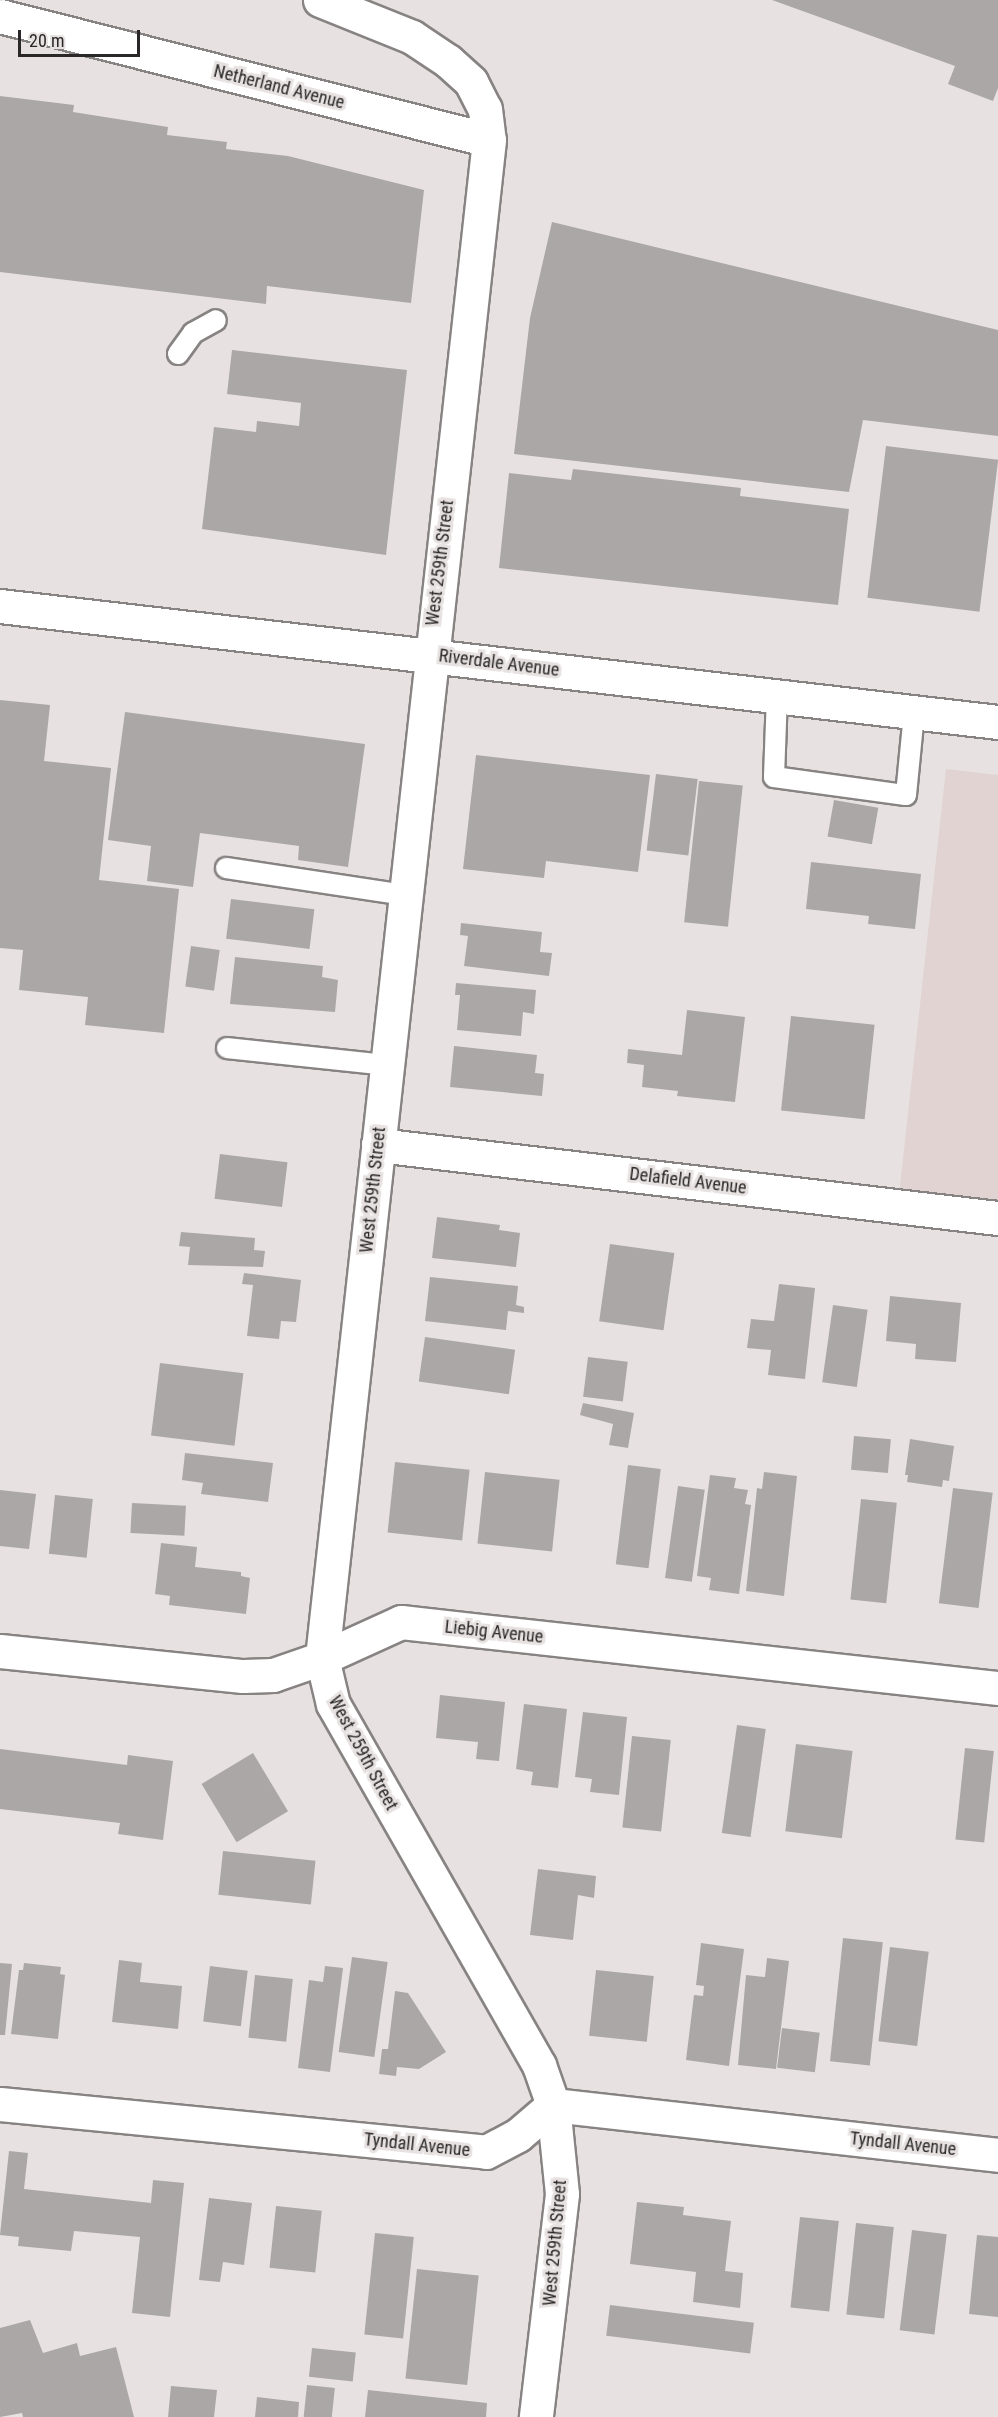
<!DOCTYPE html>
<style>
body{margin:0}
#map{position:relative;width:998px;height:2417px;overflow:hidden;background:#e7e2e1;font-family:"Roboto Condensed",sans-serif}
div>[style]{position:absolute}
.built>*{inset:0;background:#e0d3d1}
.building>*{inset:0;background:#aca7a7;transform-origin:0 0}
.roads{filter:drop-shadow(2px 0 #888383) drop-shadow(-2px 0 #888383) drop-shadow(0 2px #888383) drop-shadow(0 -2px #888383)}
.service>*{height:20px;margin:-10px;padding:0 10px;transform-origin:10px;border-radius:10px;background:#fff}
.minor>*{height:33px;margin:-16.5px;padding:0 16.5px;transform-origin:16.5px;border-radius:16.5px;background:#fff}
.secondary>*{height:33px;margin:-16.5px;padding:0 16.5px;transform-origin:16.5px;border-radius:16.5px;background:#fff}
span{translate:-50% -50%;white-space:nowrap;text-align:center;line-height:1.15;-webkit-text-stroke:6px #e7e2e1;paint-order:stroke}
.street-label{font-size:18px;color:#292727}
.scale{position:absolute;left:18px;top:30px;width:122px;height:27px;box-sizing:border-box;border:3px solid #292727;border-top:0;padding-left:8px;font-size:18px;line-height:21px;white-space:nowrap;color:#292727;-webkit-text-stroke:4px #e7e2e1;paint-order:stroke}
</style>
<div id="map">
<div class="built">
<div style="clip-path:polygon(946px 769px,998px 775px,998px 1206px,899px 1195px)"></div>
</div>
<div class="building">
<div style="clip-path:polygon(772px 0,998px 0,998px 88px,993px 101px,948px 84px,955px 66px)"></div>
<div style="clip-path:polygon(0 96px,74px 105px,73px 112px,168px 127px,167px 135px,227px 142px,226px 149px,288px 156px,424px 190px,411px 303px,267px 286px,266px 304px,0 272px)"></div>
<div style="clip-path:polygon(552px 222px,998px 330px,998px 436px,863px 420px,849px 492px,514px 454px,530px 318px)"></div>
<div style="clip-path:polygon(232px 350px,407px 370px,386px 555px,202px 529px,214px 427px,256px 432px,257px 421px,299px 426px,301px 403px,227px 394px)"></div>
<div style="left:886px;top:446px;width:113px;height:153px;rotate:7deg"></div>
<div style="clip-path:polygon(573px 469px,741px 488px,740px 496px,849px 509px,838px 605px,499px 568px,509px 473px,571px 480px)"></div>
<div style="clip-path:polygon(0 700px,50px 705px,44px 761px,111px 768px,99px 880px,179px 889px,164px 1033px,85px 1025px,88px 997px,19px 990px,23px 950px,0 948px)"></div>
<div style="clip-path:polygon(125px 712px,365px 744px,348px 867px,298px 860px,299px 846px,200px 833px,193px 887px,147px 881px,151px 846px,108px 840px)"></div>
<div style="clip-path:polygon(476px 755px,650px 775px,638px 872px,546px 861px,544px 878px,463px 869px)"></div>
<div style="left:656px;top:774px;width:42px;height:77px;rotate:7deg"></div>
<div style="left:699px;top:781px;width:44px;height:142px;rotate:6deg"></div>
<div style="left:834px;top:800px;width:45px;height:37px;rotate:10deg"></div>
<div style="clip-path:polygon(811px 862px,921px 874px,915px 929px,868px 924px,869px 916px,806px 909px)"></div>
<div style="left:231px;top:899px;width:84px;height:40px;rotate:7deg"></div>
<div style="clip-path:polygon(461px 923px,542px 932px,540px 952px,552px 953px,549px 976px,464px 966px,468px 936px,460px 935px)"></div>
<div style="left:191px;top:946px;width:29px;height:41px;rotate:8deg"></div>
<div style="clip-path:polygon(235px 957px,323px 966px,322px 977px,338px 980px,335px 1012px,230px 1004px)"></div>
<div style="clip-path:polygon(456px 983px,536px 990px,534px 1014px,523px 1012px,521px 1036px,457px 1030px,460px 995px,455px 995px)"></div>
<div style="clip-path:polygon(687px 1010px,745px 1017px,735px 1102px,677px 1096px,678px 1091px,642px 1087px,644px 1065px,627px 1063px,628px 1049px,682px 1055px)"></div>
<div style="left:791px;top:1016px;width:84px;height:95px;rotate:6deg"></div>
<div style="clip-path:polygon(454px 1046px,537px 1055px,535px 1073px,544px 1074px,542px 1096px,450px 1087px)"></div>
<div style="left:220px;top:1154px;width:68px;height:45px;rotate:7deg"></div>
<div style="clip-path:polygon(437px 1217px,500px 1225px,499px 1230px,520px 1233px,516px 1267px,432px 1258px)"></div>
<div style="clip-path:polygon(181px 1232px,255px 1238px,254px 1250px,265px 1251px,263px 1267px,188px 1265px,190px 1247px,179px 1246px)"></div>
<div style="left:610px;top:1244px;width:65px;height:78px;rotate:8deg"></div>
<div style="clip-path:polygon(244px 1273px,301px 1280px,296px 1322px,281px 1321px,279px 1339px,247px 1336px,253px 1285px,242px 1284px)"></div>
<div style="clip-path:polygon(430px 1277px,518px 1286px,516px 1305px,524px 1307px,524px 1313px,508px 1311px,506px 1330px,425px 1321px)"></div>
<div style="clip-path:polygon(779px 1284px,815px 1288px,805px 1379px,768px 1375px,771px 1350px,747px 1348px,751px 1319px,774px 1321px)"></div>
<div style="clip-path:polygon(890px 1296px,961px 1303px,956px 1362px,915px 1359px,916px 1344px,886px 1341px)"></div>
<div style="left:833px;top:1305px;width:35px;height:78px;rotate:8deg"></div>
<div style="left:425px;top:1337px;width:91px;height:45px;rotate:8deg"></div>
<div style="left:588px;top:1357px;width:40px;height:40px;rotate:7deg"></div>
<div style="left:160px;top:1363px;width:84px;height:73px;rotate:7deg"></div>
<div style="clip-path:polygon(583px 1403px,634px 1413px,628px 1448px,609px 1445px,613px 1424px,580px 1415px)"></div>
<div style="left:854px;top:1436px;width:37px;height:34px;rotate:5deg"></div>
<div style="clip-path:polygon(910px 1439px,954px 1446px,949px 1481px,943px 1480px,942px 1487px,907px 1482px,908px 1475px,905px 1475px)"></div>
<div style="clip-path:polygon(185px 1453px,273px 1463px,268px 1502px,201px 1494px,203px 1483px,182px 1480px)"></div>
<div style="left:395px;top:1462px;width:75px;height:71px;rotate:6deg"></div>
<div style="left:628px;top:1465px;width:33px;height:100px;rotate:7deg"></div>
<div style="left:485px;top:1472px;width:75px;height:72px;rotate:6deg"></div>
<div style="clip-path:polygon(764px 1472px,797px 1476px,784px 1596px,746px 1591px,757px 1488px,762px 1489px)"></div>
<div style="clip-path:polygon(710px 1475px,736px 1478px,734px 1488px,748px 1490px,745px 1504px,751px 1505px,739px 1594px,709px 1590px,711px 1578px,697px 1576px)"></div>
<div style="left:678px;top:1486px;width:27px;height:93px;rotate:8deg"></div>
<div style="left:953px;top:1488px;width:40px;height:116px;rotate:7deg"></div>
<div style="clip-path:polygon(0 1490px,36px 1494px,29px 1549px,0 1546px)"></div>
<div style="left:55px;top:1495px;width:38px;height:59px;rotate:6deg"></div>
<div style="left:861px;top:1499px;width:36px;height:101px;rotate:6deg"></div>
<div style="left:132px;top:1503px;width:54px;height:30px;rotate:3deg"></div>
<div style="clip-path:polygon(161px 1543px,197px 1547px,195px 1567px,241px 1572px,241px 1576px,250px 1578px,246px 1614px,169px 1605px,170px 1596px,155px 1594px)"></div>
<div style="clip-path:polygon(440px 1695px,505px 1702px,499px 1761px,476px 1759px,478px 1742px,436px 1738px)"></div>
<div style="clip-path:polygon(524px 1704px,567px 1709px,558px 1788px,531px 1785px,533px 1772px,516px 1769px)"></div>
<div style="clip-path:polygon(583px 1712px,627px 1717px,619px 1795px,590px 1792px,592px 1779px,575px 1777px)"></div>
<div style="left:737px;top:1725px;width:29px;height:109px;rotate:8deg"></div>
<div style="left:632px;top:1736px;width:39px;height:92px;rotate:6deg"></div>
<div style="left:796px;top:1744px;width:57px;height:88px;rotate:7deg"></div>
<div style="left:965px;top:1748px;width:29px;height:92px;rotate:6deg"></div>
<div style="clip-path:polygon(0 1749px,127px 1765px,128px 1755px,173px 1761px,163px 1840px,118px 1834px,120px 1823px,0 1809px)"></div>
<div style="left:253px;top:1753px;width:68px;height:60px;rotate:59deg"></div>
<div style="left:223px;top:1851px;width:93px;height:44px;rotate:6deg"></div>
<div style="clip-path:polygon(538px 1869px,596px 1876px,594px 1898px,578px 1895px,573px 1940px,530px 1935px)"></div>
<div style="left:843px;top:1938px;width:40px;height:124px;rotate:6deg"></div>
<div style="clip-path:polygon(701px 1943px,744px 1949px,729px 2066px,686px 2060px,694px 1995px,703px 1996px,704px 1986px,696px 1985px)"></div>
<div style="left:890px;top:1947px;width:39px;height:95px;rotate:7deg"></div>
<div style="left:352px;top:1957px;width:36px;height:96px;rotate:8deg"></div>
<div style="clip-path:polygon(767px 1958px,789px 1961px,776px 2069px,738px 2065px,746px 1975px,765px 1977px)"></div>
<div style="clip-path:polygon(119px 1960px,142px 1963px,140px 1982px,182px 1986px,178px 2029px,112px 2022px)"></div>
<div style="clip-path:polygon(0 1963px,12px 1964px,5px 2035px,0 2035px)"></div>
<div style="clip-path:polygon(24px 1963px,61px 1967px,60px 1974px,65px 1975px,58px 2039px,11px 2034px,19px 1970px,23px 1970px)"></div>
<div style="left:210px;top:1966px;width:38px;height:56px;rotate:7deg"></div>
<div style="clip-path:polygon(325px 1966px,343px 1968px,330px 2072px,298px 2068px,309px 1980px,323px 1982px)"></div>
<div style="left:596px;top:1970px;width:58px;height:66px;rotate:6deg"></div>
<div style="left:255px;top:1975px;width:38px;height:63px;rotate:6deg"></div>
<div style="clip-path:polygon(395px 1991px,408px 1993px,446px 2052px,419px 2069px,397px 2067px,396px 2076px,379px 2074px,382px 2049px,388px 2049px)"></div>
<div style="left:782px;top:2028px;width:38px;height:40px;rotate:7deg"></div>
<div style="clip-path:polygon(9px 2151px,28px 2153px,24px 2189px,151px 2203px,153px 2180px,184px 2183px,170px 2317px,132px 2313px,140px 2237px,74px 2231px,71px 2251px,18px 2246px,19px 2237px,0 2235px)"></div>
<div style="clip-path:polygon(209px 2198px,252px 2203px,244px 2265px,223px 2262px,220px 2282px,199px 2280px)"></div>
<div style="clip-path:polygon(637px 2202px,684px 2207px,683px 2215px,731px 2221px,725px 2271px,743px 2273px,740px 2308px,693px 2302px,696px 2272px,630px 2264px)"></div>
<div style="left:276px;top:2206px;width:46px;height:62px;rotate:6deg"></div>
<div style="left:800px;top:2217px;width:39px;height:91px;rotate:6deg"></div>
<div style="left:856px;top:2223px;width:38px;height:92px;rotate:6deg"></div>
<div style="left:912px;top:2230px;width:35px;height:101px;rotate:7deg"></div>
<div style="left:375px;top:2233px;width:39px;height:102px;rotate:6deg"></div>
<div style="clip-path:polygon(977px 2235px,998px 2237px,998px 2317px,969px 2314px)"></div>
<div style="left:417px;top:2269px;width:62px;height:110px;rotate:6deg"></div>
<div style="left:610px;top:2305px;width:145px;height:31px;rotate:7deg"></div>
<div style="clip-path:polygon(30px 2320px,43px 2353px,77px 2343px,80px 2356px,116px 2347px,134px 2417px,23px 2417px,22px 2413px,0 2417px,0 2328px)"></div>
<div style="left:312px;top:2348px;width:44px;height:29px;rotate:6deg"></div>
<div style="left:307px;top:2385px;width:28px;height:32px;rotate:6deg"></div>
<div style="clip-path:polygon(171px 2386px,217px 2390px,214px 2417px,168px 2417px)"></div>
<div style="clip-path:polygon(368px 2390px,487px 2403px,486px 2417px,365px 2417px)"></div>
<div style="clip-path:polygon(257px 2397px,299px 2402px,298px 2417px,255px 2417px)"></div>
</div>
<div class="roads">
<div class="service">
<div style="left:178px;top:354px;width:26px;rotate:-54deg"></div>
<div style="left:193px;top:333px;width:26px;rotate:-29deg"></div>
<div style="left:777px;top:695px;width:82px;rotate:92.1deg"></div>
<div style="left:774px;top:777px;width:133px;rotate:7.8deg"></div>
<div style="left:906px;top:795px;width:82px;rotate:-84.4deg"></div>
<div style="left:226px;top:868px;width:180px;rotate:8.6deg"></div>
<div style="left:227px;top:1048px;width:161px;rotate:6.1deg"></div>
</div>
<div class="minor">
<div style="left:320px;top:0;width:99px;rotate:21.9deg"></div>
<div style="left:412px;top:37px;width:43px;rotate:33.7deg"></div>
<div style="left:448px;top:61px;width:31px;rotate:42deg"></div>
<div style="left:471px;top:82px;width:30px;rotate:63deg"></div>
<div style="left:485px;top:109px;width:31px;rotate:83deg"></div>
<div style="left:489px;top:140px;width:1527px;rotate:96.28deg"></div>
<div style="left:322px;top:1658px;width:47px;rotate:76.6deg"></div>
<div style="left:333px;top:1704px;width:416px;rotate:60.3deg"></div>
<div style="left:539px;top:2065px;width:42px;rotate:70.7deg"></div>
<div style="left:553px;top:2105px;width:89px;rotate:84.2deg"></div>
<div style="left:562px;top:2194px;width:225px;rotate:96.7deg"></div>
<div style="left:0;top:16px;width:504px;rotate:14.23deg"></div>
<div style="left:378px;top:1145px;width:624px;rotate:6.72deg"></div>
<div style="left:0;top:1651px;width:244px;rotate:5.9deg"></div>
<div style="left:243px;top:1676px;width:30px;rotate:-2deg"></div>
<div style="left:273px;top:1675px;width:52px;rotate:-19.1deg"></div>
<div style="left:322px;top:1658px;width:87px;rotate:-24.5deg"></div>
<div style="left:401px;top:1622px;width:601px;rotate:6.31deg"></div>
<div style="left:0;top:2104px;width:488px;rotate:5.6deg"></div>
<div style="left:486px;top:2152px;width:36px;rotate:-28deg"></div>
<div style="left:518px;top:2135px;width:46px;rotate:-40.6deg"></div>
<div style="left:553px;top:2105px;width:448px;rotate:6.4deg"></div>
</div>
<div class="secondary">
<div style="left:0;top:606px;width:1005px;rotate:6.63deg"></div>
</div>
</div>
<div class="street-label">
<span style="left:279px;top:87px;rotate:14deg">Netherland Avenue</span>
<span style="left:440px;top:563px;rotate:-83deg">West 259th Street</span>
<span style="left:499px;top:663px;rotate:7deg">Riverdale Avenue</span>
<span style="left:688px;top:1181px;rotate:7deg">Delafield Avenue</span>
<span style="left:373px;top:1190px;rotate:-84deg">West 259th Street</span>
<span style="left:494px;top:1632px;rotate:6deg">Liebig Avenue</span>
<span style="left:363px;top:1753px;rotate:62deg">West 259th Street</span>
<span style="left:903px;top:2144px;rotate:6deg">Tyndall Avenue</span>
<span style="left:417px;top:2145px;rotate:6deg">Tyndall Avenue</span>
<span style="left:555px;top:2243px;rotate:-85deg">West 259th Street</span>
</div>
<div class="scale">20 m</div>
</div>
